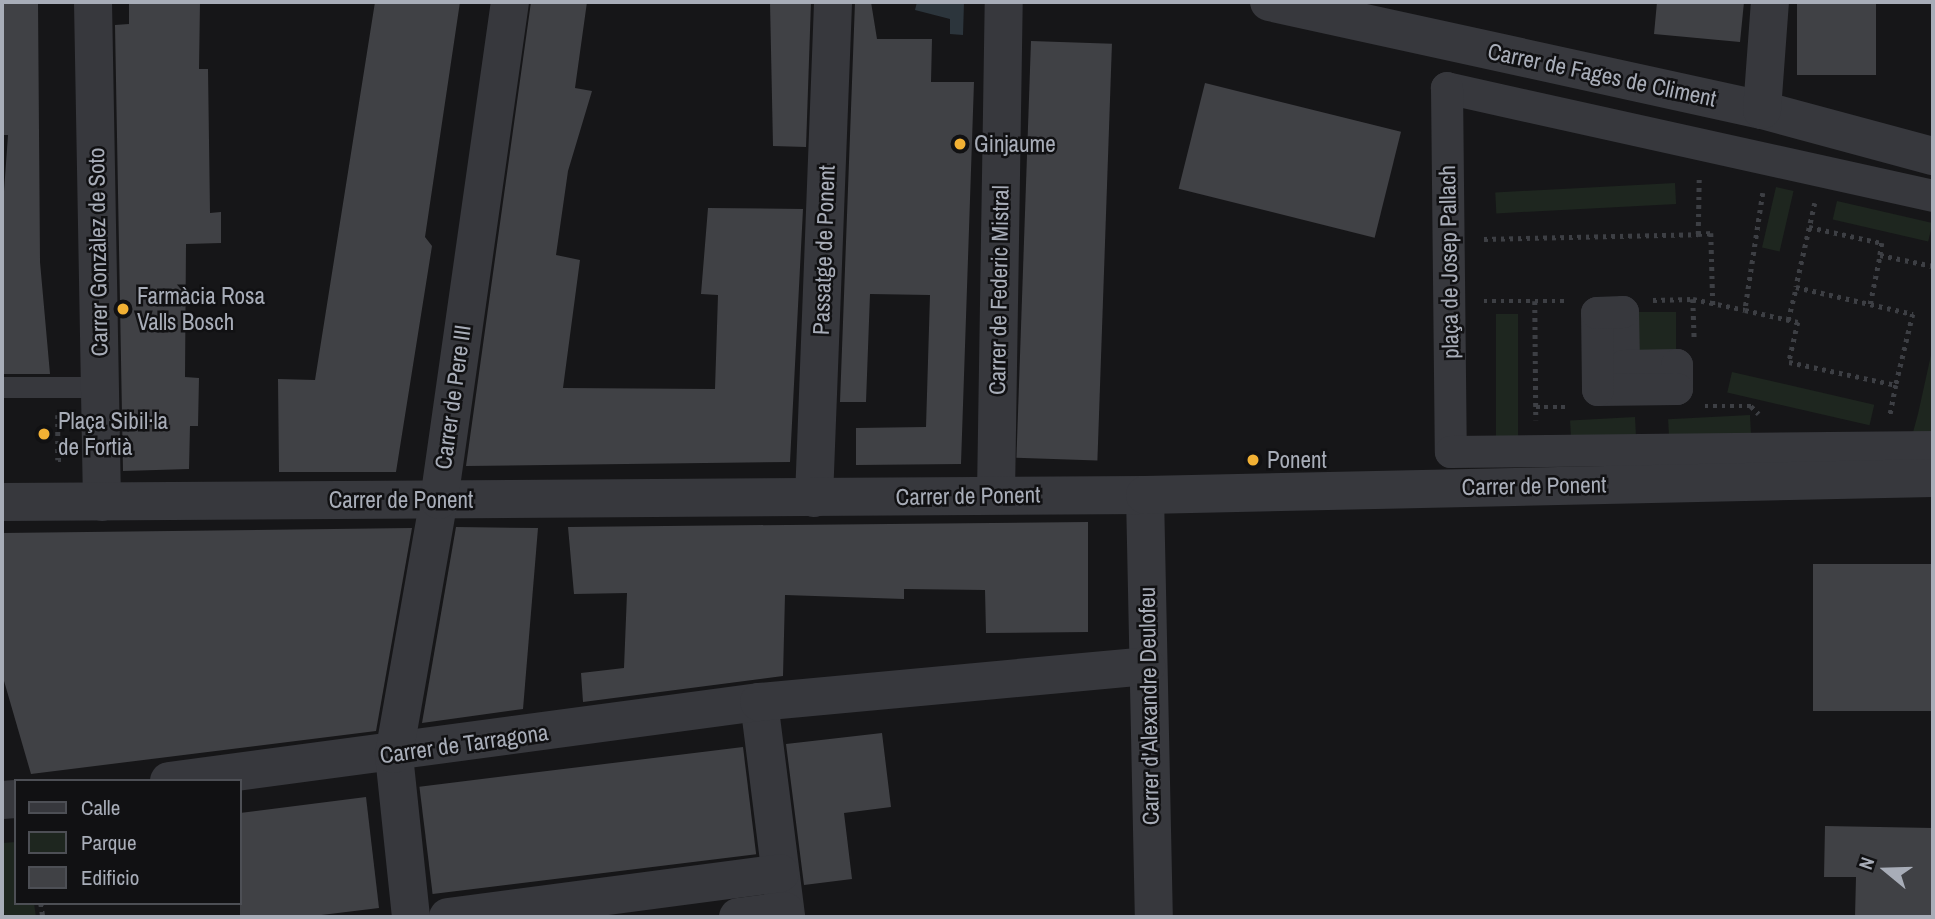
<!DOCTYPE html>
<meta charset="utf-8">
<style>
body{margin:0}
#map{position:relative;width:1935px;height:919px;overflow:hidden;background:#161618;font-family:"Archivo Narrow",sans-serif}
div>[style]{position:absolute}
.green>*{inset:0;background:#1e261f;transform-origin:0 0}
.water>*{inset:0;background:#2c353c}
.building>*{inset:0;background:#404145;transform-origin:0 0}
.path>*{height:4.5px;margin-top:-2.25px;transform-origin:0;background:repeating-linear-gradient(90deg,#3d3f44 0 3.5px,transparent 0 8.5px)}
.service>*{height:21px;margin:-10.5px;padding:0 10.5px;transform-origin:10.5px;border-radius:10.5px;background:#37383d}
.pedestrian>*{height:32px;margin:-16px;padding:0 16px;transform-origin:16px;border-radius:16px;background:#37383d}
.minor>*{height:38px;margin:-19px;padding:0 19px;transform-origin:19px;border-radius:19px;background:#37383d}
.dots>*{width:19px;height:19px;translate:-50% -50%;box-sizing:border-box;border:4px solid #111113;border-radius:50%}
span{translate:-50% -50%;white-space:nowrap;text-align:center;line-height:1.15;-webkit-text-stroke:5px #111113;paint-order:stroke}
.street-label{font-size:23px;color:#a8adb8}
.poi-label{font-size:23px;color:#a8adb8}
.left{translate:0 -50%;text-align:left}
.frame{position:absolute;inset:0;border:4px solid #a8adb8;pointer-events:none}
.legend{position:absolute;left:14px;top:779px;width:228px;height:126px;box-sizing:border-box;background:#111113;border:2px solid #4d4f55;margin:0;padding:9px 12px;list-style:none;font-size:21px;color:#a8adb8}
.legend li{display:flex;align-items:center;gap:14px;height:35px}
.legend b{width:35px;border:2px solid #4d4f55}
.north{position:absolute;left:1851px;top:835px;width:70px;height:70px;-webkit-text-stroke:5px #111113;paint-order:stroke;rotate:289deg;font-size:19px;font-weight:700;line-height:28px;text-align:center;color:#a8adb8}
.north::after{content:'';display:block;margin:auto;width:24px;height:32px;background:#a8adb8;clip-path:polygon(50% 0,100% 100%,50% 72%,0 100%)}
</style>
<div id="map">
<div class="green">
<div style="left:1675px;top:183px;width:21px;height:180px;rotate:87deg"></div>
<div style="left:1776px;top:187px;width:18px;height:62px;rotate:13deg"></div>
<div style="left:1837px;top:201px;width:98px;height:19px;rotate:13deg"></div>
<div style="left:1623px;top:312px;width:53px;height:54px"></div>
<div style="left:1496px;top:314px;width:22px;height:126px"></div>
<div style="clip-path:polygon(1933px 346px,1933px 437px,1912px 436px,1918px 414px)"></div>
<div style="left:1732px;top:372px;width:146px;height:21px;rotate:13deg"></div>
<div style="left:1750px;top:415px;width:21px;height:82px;rotate:87deg"></div>
<div style="left:1635px;top:417px;width:21px;height:65px;rotate:87deg"></div>
<div style="clip-path:polygon(16px 842px,16px 903px,34px 903px,36px 917px,6px 917px,2px 909px,2px 843px)"></div>
</div>
<div class="water">
<div style="clip-path:polygon(917px 2px,964px 2px,963px 35px,950px 34px,950px 19px,915px 10px)"></div>
</div>
<div class="building">
<div style="clip-path:polygon(2px 2px,38px 2px,40px 262px,50px 374px,2px 374px,2px 219px,8px 135px,2px 135px)"></div>
<div style="clip-path:polygon(129px 2px,200px 2px,199px 69px,208px 69px,210px 213px,221px 212px,221px 243px,186px 244px,185px 377px,199px 378px,198px 426px,190px 426px,189px 469px,123px 471px,115px 25px,129px 24px)"></div>
<div style="clip-path:polygon(375px 2px,460px 2px,425px 237px,432px 246px,396px 472px,279px 472px,278px 379px,315px 380px)"></div>
<div style="clip-path:polygon(531px 2px,587px 2px,575px 88px,592px 91px,568px 171px,556px 255px,580px 260px,563px 388px,715px 389px,718px 295px,701px 294px,708px 208px,803px 209px,790px 462px,466px 466px)"></div>
<div style="clip-path:polygon(770px 2px,811px 2px,806px 147px,773px 146px)"></div>
<div style="clip-path:polygon(855px 2px,871px 2px,877px 39px,932px 39px,931px 82px,974px 82px,961px 464px,856px 465px,856px 428px,926px 427px,930px 295px,870px 294px,866px 402px,840px 402px)"></div>
<div style="clip-path:polygon(1657px 2px,1744px 2px,1740px 42px,1654px 34px)"></div>
<div style="left:1797px;top:2px;width:79px;height:73px"></div>
<div style="left:1031px;top:41px;width:81px;height:417px;rotate:2deg"></div>
<div style="left:1205px;top:83px;width:202px;height:109px;rotate:14deg"></div>
<div style="clip-path:polygon(1088px 522px,1088px 632px,986px 633px,985px 590px,904px 589px,904px 599px,785px 595px,783px 676px,583px 702px,581px 673px,624px 668px,627px 593px,574px 594px,568px 527px)"></div>
<div style="clip-path:polygon(456px 527px,538px 528px,523px 709px,422px 723px)"></div>
<div style="clip-path:polygon(412px 528px,376px 731px,31px 774px,2px 674px,2px 533px)"></div>
<div style="left:1933px;top:564px;width:147px;height:120px;rotate:90deg"></div>
<div style="clip-path:polygon(882px 733px,891px 807px,844px 813px,852px 879px,804px 885px,786px 744px)"></div>
<div style="left:743px;top:747px;width:108px;height:326px;rotate:83deg"></div>
<div style="clip-path:polygon(366px 797px,379px 908px,305px 917px,240px 917px,240px 813px)"></div>
<div style="clip-path:polygon(1825px 826px,1933px 828px,1933px 917px,1855px 917px,1856px 877px,1824px 877px)"></div>
</div>
<div class="path">
<div style="left:1763px;top:193px;width:118px;rotate:98.7deg"></div>
<div style="left:1745px;top:310px;width:54px;rotate:12.8deg"></div>
<div style="left:1798px;top:322px;width:41px;rotate:102.7deg"></div>
<div style="left:1789px;top:362px;width:109px;rotate:12.1deg"></div>
<div style="left:1896px;top:385px;width:32px;rotate:101deg"></div>
<div style="left:1815px;top:203px;width:86px;rotate:102.7deg"></div>
<div style="left:1796px;top:287px;width:120px;rotate:13deg"></div>
<div style="left:1913px;top:314px;width:73px;rotate:103.5deg"></div>
<div style="left:1809px;top:227px;width:75px;rotate:12.4deg"></div>
<div style="left:1882px;top:243px;width:12px;rotate:99deg"></div>
<div style="left:1698px;top:234px;width:13px;rotate:-4deg"></div>
<div style="left:1711px;top:233px;width:72px;rotate:88.4deg"></div>
<div style="left:1484px;top:239px;width:214px;rotate:-1.3deg"></div>
<div style="left:1698px;top:234px;width:56px;rotate:-89deg"></div>
<div style="left:1693px;top:299px;width:38px;rotate:88deg"></div>
<div style="left:1653px;top:300px;width:40px;rotate:-1.4deg"></div>
<div style="left:1693px;top:299px;width:53px;rotate:11.9deg"></div>
<div style="left:1484px;top:301px;width:83px"></div>
<div style="left:1535px;top:301px;width:119px;rotate:89.5deg"></div>
<div style="left:1870px;top:304px;width:50px;rotate:-78.5deg"></div>
<div style="left:1880px;top:255px;width:54px;rotate:11.7deg"></div>
<div style="left:1788px;top:320px;width:34px;rotate:-76deg"></div>
<div style="left:1705px;top:406px;width:46px"></div>
<div style="left:1751px;top:406px;width:11px;rotate:45deg"></div>
<div style="left:1536px;top:407px;width:34px"></div>
<div style="left:58px;top:415px;width:45px;rotate:90deg"></div>
<div style="left:58px;top:460px;width:6px"></div>
<div style="left:41px;top:903px;width:14px;rotate:82deg"></div>
</div>
<div class="service">
<div style="left:2px;top:387px;width:98px"></div>
</div>
<div class="pedestrian">
<div style="left:1933px;top:196px;width:498px;rotate:-167.5deg"></div>
<div style="left:1447px;top:88px;width:364px;rotate:89.4deg"></div>
<div style="left:1451px;top:452px;width:482px;rotate:-0.6deg"></div>
<div style="left:1623px;top:312px;width:54px;rotate:88.9deg"></div>
<div style="left:1624px;top:366px;width:53px;rotate:-1.1deg"></div>
<div style="left:1677px;top:365px;width:24px;rotate:90deg"></div>
<div style="left:1677px;top:389px;width:79px;rotate:179.3deg"></div>
<div style="left:1598px;top:390px;width:77px;rotate:-90.7deg"></div>
<div style="left:1597px;top:313px;width:26px;rotate:-2deg"></div>
</div>
<div class="minor">
<div style="left:93px;top:2px;width:500px;rotate:88.97deg"></div>
<div style="left:1269px;top:2px;width:505px;rotate:12.36deg"></div>
<div style="left:1762px;top:110px;width:177px;rotate:15.1deg"></div>
<div style="left:1762px;top:110px;width:108px;rotate:-85.8deg"></div>
<div style="left:996px;top:494px;width:492px;rotate:-89.1deg"></div>
<div style="left:1145px;top:495px;width:422px;rotate:88.8deg"></div>
<div style="left:814px;top:498px;width:496px;rotate:-87.8deg"></div>
<div style="left:2px;top:502px;width:1143px;rotate:-0.35deg"></div>
<div style="left:1145px;top:495px;width:788px;rotate:-1.24deg"></div>
<div style="left:759px;top:702px;width:217px;rotate:82.8deg"></div>
<div style="left:169px;top:781px;width:595px;rotate:-7.63deg"></div>
<div style="left:759px;top:702px;width:389px;rotate:-5.3deg"></div>
<div style="left:2px;top:800px;width:14px;rotate:-4deg"></div>
<div style="left:411px;top:917px;width:164px;rotate:-96deg"></div>
<div style="left:394px;top:754px;width:258px;rotate:-80deg"></div>
<div style="left:439px;top:500px;width:503px;rotate:-81.89deg"></div>
<div style="left:448px;top:917px;width:335px;rotate:-7.5deg"></div>
<div style="left:738px;top:917px;width:47px;rotate:-7.3deg"></div>
</div>
<div class="dots">
<div style="left:960px;top:144px;background:#f2b134"></div>
<div style="left:123px;top:309px;background:#f2b134"></div>
<div style="left:44px;top:434px;background:#f2b134"></div>
<div style="left:1253px;top:460px;background:#f2b134"></div>
</div>
<div class="street-label">
<span style="left:1602px;top:75px;rotate:12deg">Carrer de Fages de Climent</span>
<span style="left:824px;top:250px;rotate:-88deg">Passatge de Ponent</span>
<span style="left:98px;top:252px;rotate:-91deg">Carrer Gonzàlez de Soto</span>
<span style="left:1449px;top:262px;rotate:-91deg">plaça de Josep Pallach</span>
<span style="left:999px;top:290px;rotate:-89deg">Carrer de Federic Mistral</span>
<span style="left:453px;top:397px;rotate:-82deg">Carrer de Pere III</span>
<span style="left:1534px;top:486px;rotate:-1deg">Carrer de Ponent</span>
<span style="left:968px;top:496px;rotate:-1deg">Carrer de Ponent</span>
<span style="left:401px;top:500px">Carrer de Ponent</span>
<span style="left:1149px;top:706px;rotate:-91deg">Carrer d'Alexandre Deulofeu</span>
<span style="left:464px;top:744px;rotate:-8deg">Carrer de Tarragona</span>
</div>
<div class="poi-label">
<span class="left" style="left:974px;top:144px">Ginjaume</span>
<span class="left" style="left:137px;top:309px">Farmàcia Rosa<br>Valls Bosch</span>
<span class="left" style="left:58px;top:434px">Plaça Sibil·la<br>de Fortià</span>
<span class="left" style="left:1267px;top:460px">Ponent</span>
</div>
<div class="frame"></div>
<ul class="legend">
<li><b style="height:9px;background:#37383d"></b>Calle</li>
<li><b style="height:19px;background:#1e261f"></b>Parque</li>
<li><b style="height:19px;background:#404145"></b>Edificio</li>
</ul>
<div class="north">N</div>
</div>
